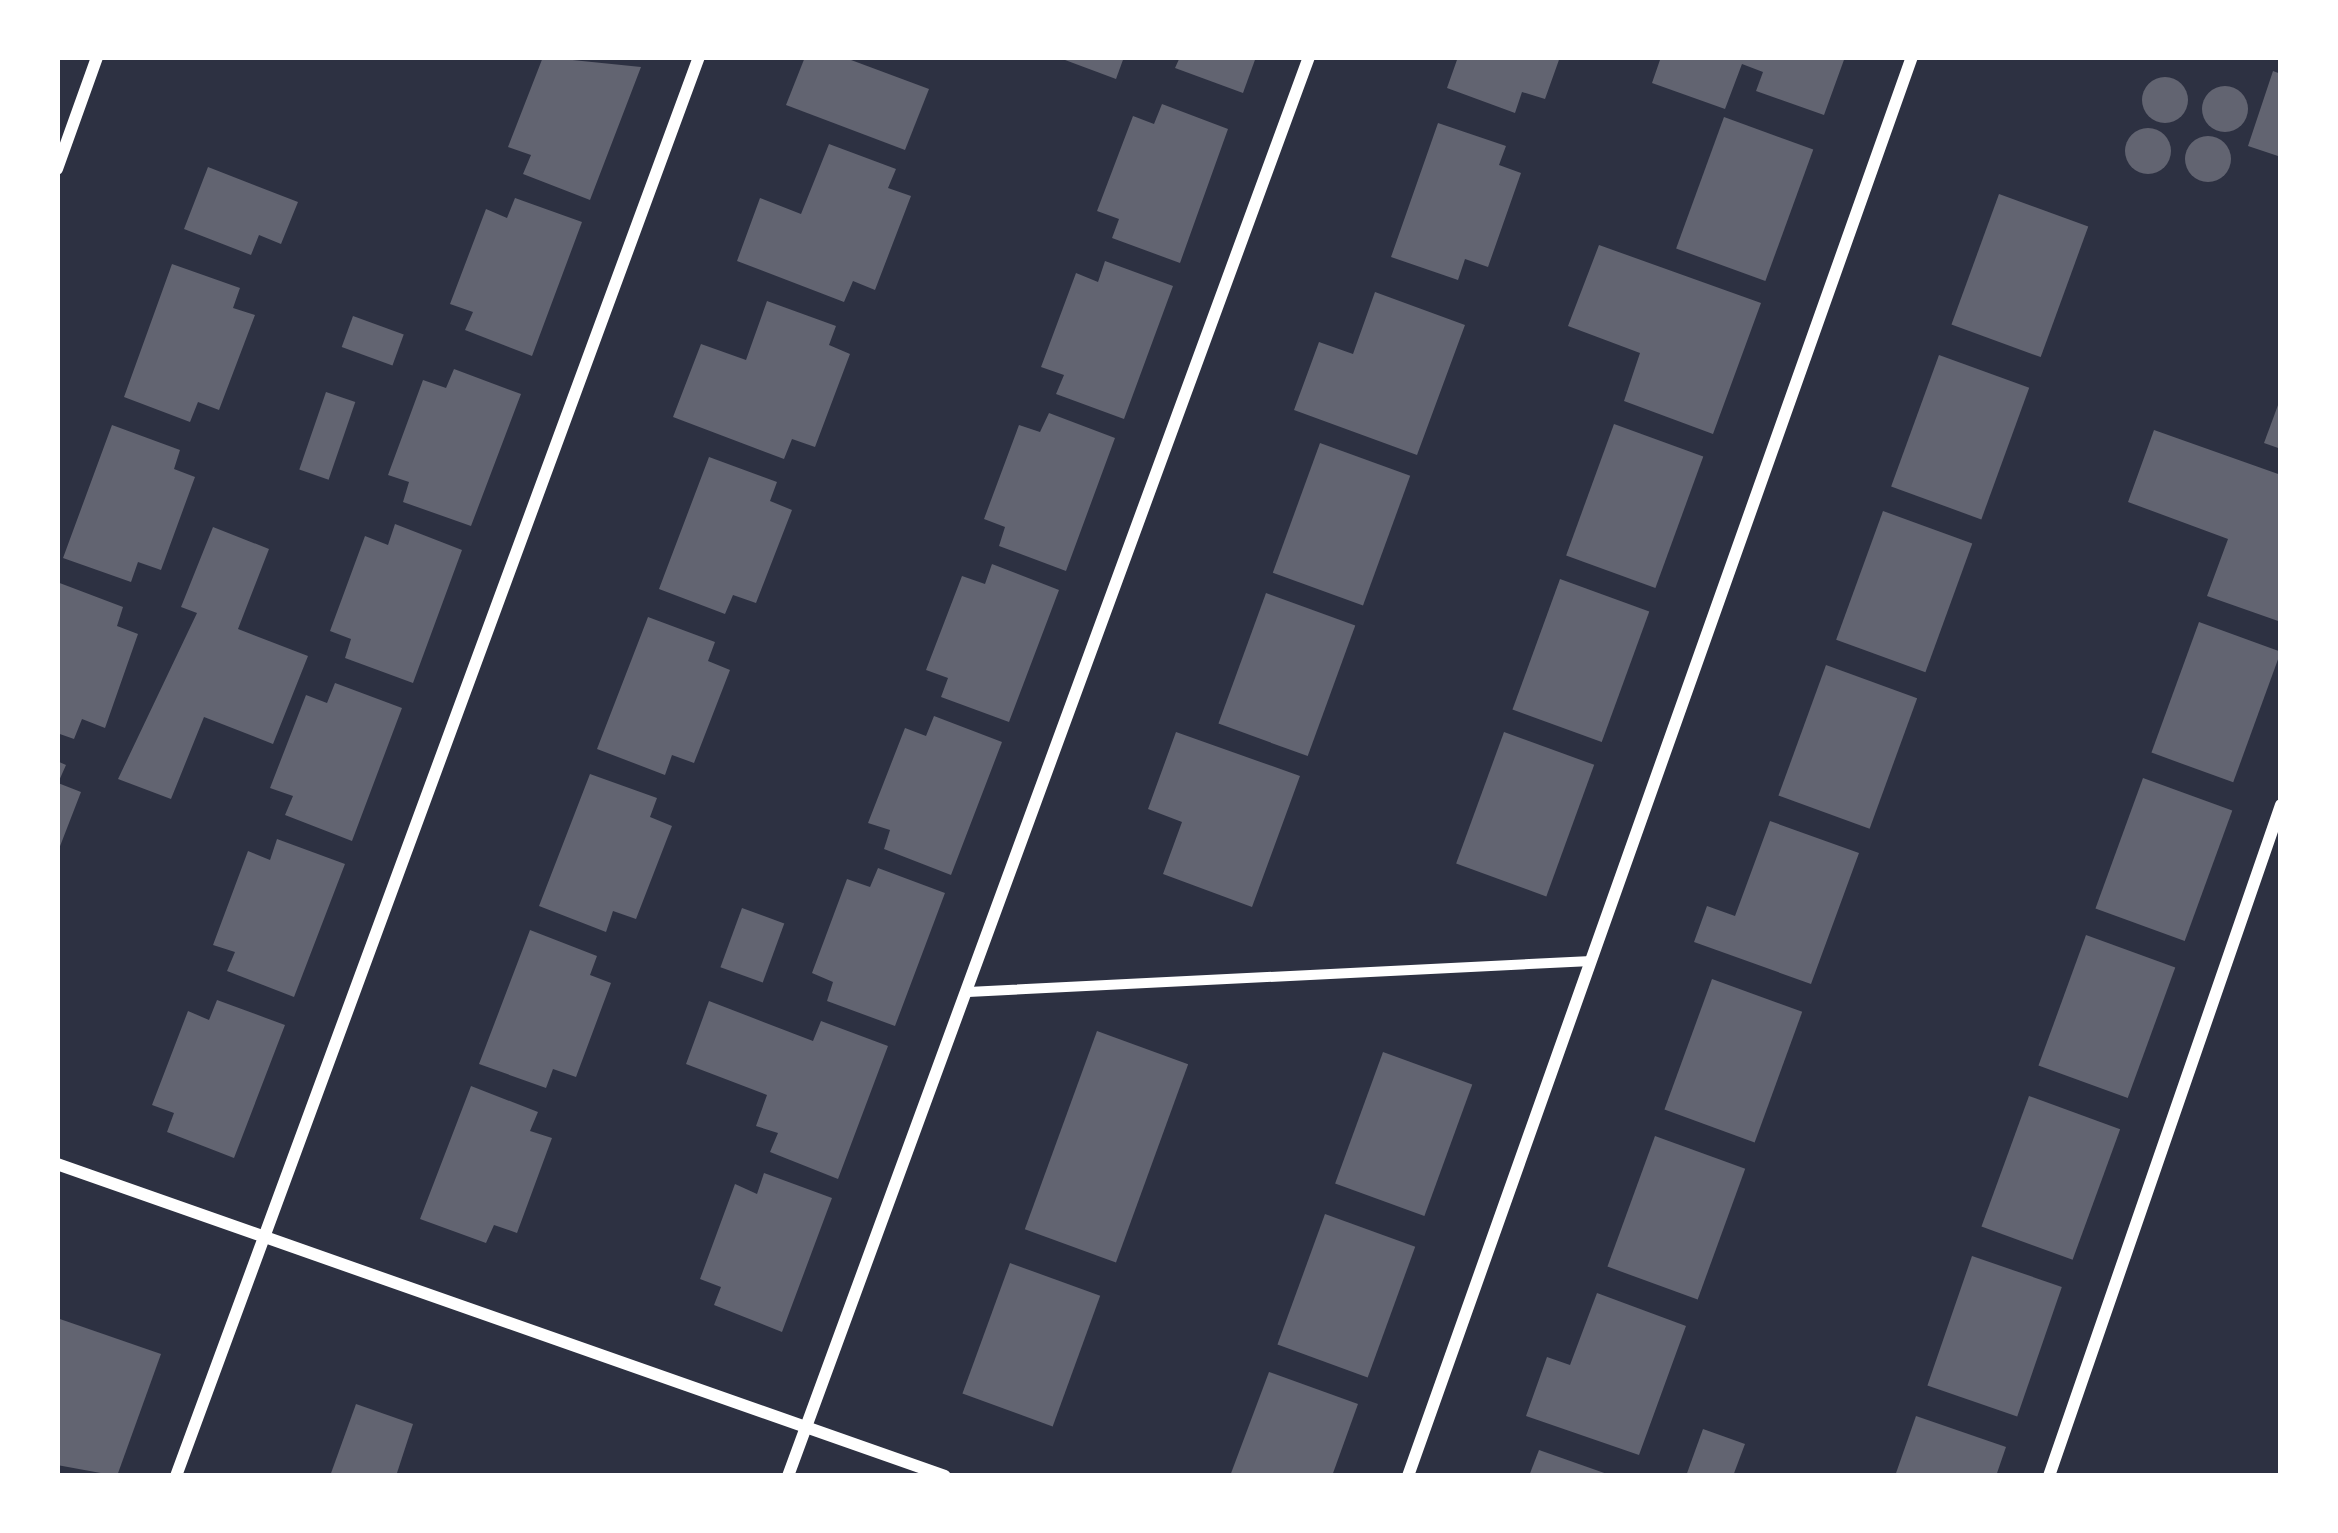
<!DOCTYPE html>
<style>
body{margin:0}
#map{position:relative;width:2338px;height:1533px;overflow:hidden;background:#2d3142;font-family:"Golos Text",sans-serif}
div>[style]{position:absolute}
.building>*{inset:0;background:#626471;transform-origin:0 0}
.round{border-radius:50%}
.pedestrian>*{height:10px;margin:-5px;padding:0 5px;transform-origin:5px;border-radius:5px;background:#fff}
.minor>*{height:12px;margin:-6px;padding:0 6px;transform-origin:6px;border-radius:6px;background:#fff}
span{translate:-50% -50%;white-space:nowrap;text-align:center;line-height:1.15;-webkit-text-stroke:9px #fff;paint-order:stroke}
.frame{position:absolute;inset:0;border:60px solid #fff;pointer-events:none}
</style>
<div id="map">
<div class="building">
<div style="clip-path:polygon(543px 57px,641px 67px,590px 200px,523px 174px,531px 155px,508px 147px)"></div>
<div style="clip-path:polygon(805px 57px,843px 57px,929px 89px,905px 150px,786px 105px)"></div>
<div style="clip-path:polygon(1057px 57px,1124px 57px,1116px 79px)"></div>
<div style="clip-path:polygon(1180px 57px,1256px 57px,1243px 93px,1175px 68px)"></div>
<div style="clip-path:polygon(1458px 57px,1560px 57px,1545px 99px,1522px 92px,1515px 113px,1447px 88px)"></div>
<div style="clip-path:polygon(1661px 57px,1845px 57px,1824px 115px,1756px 91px,1763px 72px,1742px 64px,1725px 109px,1652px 83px)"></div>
<div style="clip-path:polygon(2273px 71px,2281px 74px,2281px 157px,2248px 146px)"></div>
<div class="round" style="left:2142px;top:77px;width:46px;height:46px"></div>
<div class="round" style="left:2202px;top:86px;width:46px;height:46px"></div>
<div style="clip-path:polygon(1162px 104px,1228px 129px,1180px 263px,1112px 238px,1119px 219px,1097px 211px,1133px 116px,1154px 124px)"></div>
<div style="left:1724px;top:117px;width:95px;height:140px;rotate:20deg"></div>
<div style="clip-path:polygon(1438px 123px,1506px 146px,1499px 165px,1521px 173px,1488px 267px,1465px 259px,1458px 280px,1391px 257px)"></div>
<div class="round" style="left:2125px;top:128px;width:46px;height:46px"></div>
<div class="round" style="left:2185px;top:136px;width:46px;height:46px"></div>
<div style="clip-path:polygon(829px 144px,896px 169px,888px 188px,911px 196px,875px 290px,853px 281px,844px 302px,737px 261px,760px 198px,801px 214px)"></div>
<div style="clip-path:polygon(208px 167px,298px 202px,281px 244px,259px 235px,251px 255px,184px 229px)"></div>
<div style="left:1999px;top:194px;width:95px;height:139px;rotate:20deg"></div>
<div style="clip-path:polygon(515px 198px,582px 222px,532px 356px,465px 330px,473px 312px,450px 304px,486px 209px,507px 218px)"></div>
<div style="clip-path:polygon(1599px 245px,1761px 303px,1713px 434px,1624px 401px,1640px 353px,1568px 326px)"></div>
<div style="clip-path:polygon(1105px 261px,1173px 286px,1124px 419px,1056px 394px,1064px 375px,1041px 367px,1076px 273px,1098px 282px)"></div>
<div style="clip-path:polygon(172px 264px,240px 288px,233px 308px,255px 315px,219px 410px,198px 402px,190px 422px,124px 397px)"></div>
<div style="clip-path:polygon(1375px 292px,1465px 325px,1417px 455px,1294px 410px,1319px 342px,1353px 354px)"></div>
<div style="clip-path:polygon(767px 301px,836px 326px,829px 345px,850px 354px,815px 447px,792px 439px,784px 459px,673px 417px,701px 344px,746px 360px)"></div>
<div style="left:353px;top:316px;width:54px;height:33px;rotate:20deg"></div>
<div style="left:1939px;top:355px;width:96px;height:140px;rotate:20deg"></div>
<div style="clip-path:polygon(454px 369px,521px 394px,471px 526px,403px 502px,409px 482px,388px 475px,423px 380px,446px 388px)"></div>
<div style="left:326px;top:392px;width:31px;height:82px;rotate:19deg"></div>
<div style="clip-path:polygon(2281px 397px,2281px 449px,2264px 443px)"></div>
<div style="clip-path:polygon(1049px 413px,1115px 438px,1066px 571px,999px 546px,1005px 527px,984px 519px,1019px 425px,1040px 432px)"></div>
<div style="left:1614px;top:424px;width:95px;height:140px;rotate:20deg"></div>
<div style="clip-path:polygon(112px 425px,180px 450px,174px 469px,195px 477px,161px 570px,138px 562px,131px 582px,63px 558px)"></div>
<div style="clip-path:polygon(2154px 430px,2281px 475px,2281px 622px,2207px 596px,2228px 539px,2128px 502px)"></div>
<div style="left:1320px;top:443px;width:96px;height:138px;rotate:20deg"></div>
<div style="clip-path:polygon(709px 457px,777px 482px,770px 501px,792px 510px,756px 603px,733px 595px,725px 614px,659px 589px)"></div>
<div style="left:1883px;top:511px;width:95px;height:137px;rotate:20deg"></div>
<div style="clip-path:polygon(395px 524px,462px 550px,413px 683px,345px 658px,351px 639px,330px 631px,365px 536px,388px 545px)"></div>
<div style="clip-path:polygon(213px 527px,269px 549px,238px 629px,308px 656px,273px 744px,204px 717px,171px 799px,118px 779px,197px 613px,181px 607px)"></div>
<div style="clip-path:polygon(992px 564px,1059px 590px,1009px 722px,941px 697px,948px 678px,926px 670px,962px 576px,985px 584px)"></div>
<div style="left:1560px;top:579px;width:95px;height:139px;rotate:20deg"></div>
<div style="clip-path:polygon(57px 582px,123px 607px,117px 626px,138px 634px,105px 728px,82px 719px,74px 739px,57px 733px)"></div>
<div style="left:1266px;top:593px;width:95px;height:139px;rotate:20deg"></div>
<div style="clip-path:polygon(648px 617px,715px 642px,708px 661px,730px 670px,694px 763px,672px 755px,665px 775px,597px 749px)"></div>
<div style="left:2199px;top:622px;width:87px;height:139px;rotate:20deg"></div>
<div style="left:1826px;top:665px;width:97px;height:139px;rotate:20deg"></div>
<div style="clip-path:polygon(335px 683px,402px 708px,352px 841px,285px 815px,293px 796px,270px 788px,306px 695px,327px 703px)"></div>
<div style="clip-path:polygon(934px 716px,1002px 742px,951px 875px,884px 849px,890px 830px,868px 823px,905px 728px,926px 736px)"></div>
<div style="clip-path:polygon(1176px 732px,1300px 776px,1252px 907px,1163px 874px,1182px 822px,1148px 809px)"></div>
<div style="left:1504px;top:732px;width:96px;height:140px;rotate:20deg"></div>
<div style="clip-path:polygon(57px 761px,66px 765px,58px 783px,81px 792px,57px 854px)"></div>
<div style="clip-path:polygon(590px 774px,657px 798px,650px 817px,672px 826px,636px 919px,613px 911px,606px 932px,539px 906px)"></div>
<div style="left:2143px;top:778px;width:95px;height:139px;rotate:20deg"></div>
<div style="clip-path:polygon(1770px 821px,1859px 853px,1811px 984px,1694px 942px,1707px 906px,1735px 916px)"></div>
<div style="clip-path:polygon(277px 839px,345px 864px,294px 997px,227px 971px,235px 952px,213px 945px,248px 851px,270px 860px)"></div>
<div style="clip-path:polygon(878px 868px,945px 893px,895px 1026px,827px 1001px,833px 982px,812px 973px,847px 879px,870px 887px)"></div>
<div style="left:742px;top:908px;width:45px;height:63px;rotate:20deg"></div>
<div style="clip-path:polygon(530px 930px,597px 956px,590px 975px,611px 983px,576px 1077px,553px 1069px,546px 1088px,479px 1064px)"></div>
<div style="left:2086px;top:935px;width:95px;height:139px;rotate:20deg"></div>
<div style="left:1712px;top:979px;width:96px;height:139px;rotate:20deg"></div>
<div style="clip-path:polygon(217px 1000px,285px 1025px,234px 1158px,167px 1132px,174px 1113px,152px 1105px,188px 1011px,209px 1020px)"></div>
<div style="clip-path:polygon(709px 1001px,813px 1041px,821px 1021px,888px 1046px,838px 1179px,770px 1152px,778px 1133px,756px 1126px,767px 1095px,686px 1064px)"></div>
<div style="left:1097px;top:1031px;width:97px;height:211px;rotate:20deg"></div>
<div style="left:1383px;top:1052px;width:95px;height:140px;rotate:20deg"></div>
<div style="clip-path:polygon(471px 1086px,538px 1112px,530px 1131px,552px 1138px,517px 1233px,494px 1225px,486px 1243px,420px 1219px)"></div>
<div style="left:2029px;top:1096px;width:97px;height:139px;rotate:20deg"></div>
<div style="left:1655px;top:1136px;width:96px;height:139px;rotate:20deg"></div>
<div style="clip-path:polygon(764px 1173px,832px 1198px,782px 1332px,714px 1305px,721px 1287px,700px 1279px,735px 1184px,757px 1194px)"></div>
<div style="left:1325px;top:1214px;width:96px;height:139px;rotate:20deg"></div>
<div style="left:1972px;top:1256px;width:95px;height:137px;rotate:19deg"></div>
<div style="left:1010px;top:1263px;width:96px;height:139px;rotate:20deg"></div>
<div style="clip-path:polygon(1597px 1293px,1686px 1326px,1639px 1455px,1526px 1416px,1547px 1357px,1570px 1365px)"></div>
<div style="clip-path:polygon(57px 1318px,161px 1354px,117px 1476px,57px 1465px)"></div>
<div style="clip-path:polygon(1269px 1372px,1358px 1404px,1332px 1476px,1230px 1476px)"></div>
<div style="clip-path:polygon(356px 1404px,413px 1424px,396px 1476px,330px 1476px)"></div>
<div style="clip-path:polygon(1916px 1416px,2006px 1447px,1996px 1476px,1895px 1476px)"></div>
<div style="clip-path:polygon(1703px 1429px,1745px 1444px,1733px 1476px,1686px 1476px)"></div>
<div style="clip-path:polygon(1539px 1450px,1610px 1475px,1610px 1476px,1529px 1476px)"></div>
</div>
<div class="pedestrian">
<div style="left:968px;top:992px;width:624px;rotate:-2.85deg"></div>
</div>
<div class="minor">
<div style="left:57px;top:169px;width:119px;rotate:-70.3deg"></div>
<div style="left:57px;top:1164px;width:941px;rotate:19.36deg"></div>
<div style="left:176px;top:1476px;width:1512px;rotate:-69.77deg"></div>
<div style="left:788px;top:1476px;width:1512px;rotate:-69.84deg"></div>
<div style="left:1408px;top:1476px;width:1506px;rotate:-70.45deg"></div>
<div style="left:2049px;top:1476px;width:710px;rotate:-70.93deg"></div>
</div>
<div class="frame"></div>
</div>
